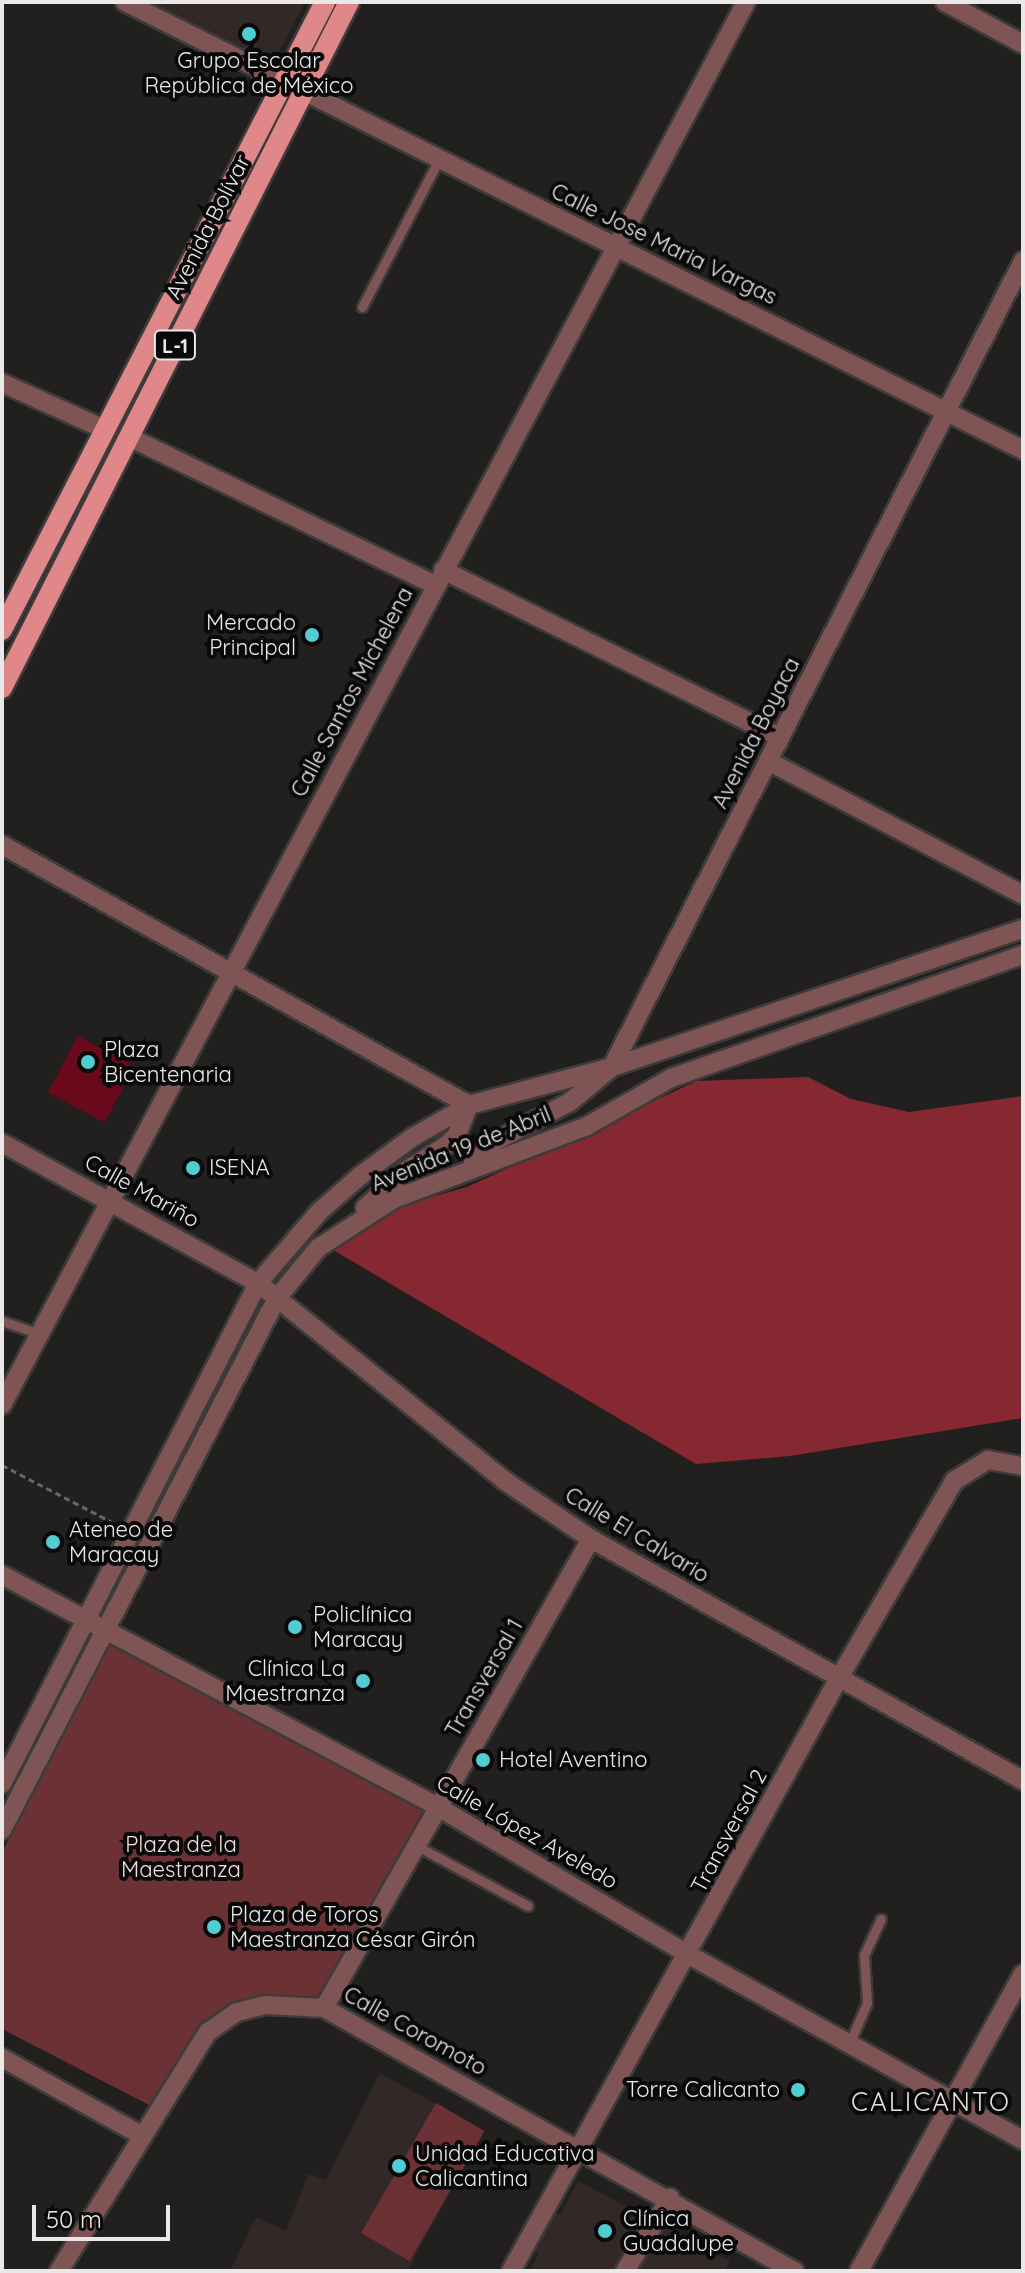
<!DOCTYPE html>
<meta charset="utf-8">
<style>
body{margin:0}
#map{position:relative;width:1025px;height:2273px;overflow:hidden;background:#221f1f;font-family:Quicksand,sans-serif}
div>[style]{position:absolute}
.built>*{inset:0;background:#322828}
.green>*{inset:0;background:#6b3134;transform-origin:0 0}
.forest>*{inset:0;background:#862832}
.water>*{inset:0;background:#6a091c;transform-origin:0 0}
.path>*{height:3px;margin-top:-1.5px;transform-origin:0;background:repeating-linear-gradient(90deg,#686666 0 6px,transparent 0 10px)}
.roads{filter:drop-shadow(2px 0 #3e3b3b) drop-shadow(-2px 0 #3e3b3b) drop-shadow(0 2px #3e3b3b) drop-shadow(0 -2px #3e3b3b)}
.lane>*{height:9px;margin:-4.5px;padding:0 4.5px;transform-origin:4.5px;border-radius:4.5px;background:#7f5455}
.street>*{height:18px;margin:-9px;padding:0 9px;transform-origin:9px;border-radius:9px;background:#7f5455}
.primary>*{height:20px;margin:-10px;padding:0 10px;transform-origin:10px;border-radius:10px;background:#df8789}
.dots>*{width:22px;height:22px;translate:-50% -50%;box-sizing:border-box;border:4px solid #0a0909;border-radius:50%}
span{translate:-50% -50%;white-space:nowrap;text-align:center;line-height:1.15;-webkit-text-stroke:8px #0a0909;paint-order:stroke}
.shield-label span{padding:2px 6px;background:#0a0909;border:2px solid;border-radius:6px;-webkit-text-stroke-width:0}
.shield-label{font-size:20px;color:#eae8e8;font-weight:700}
.poi-label{font-size:22px;color:#eae8e8}
.right{translate:-100% -50%;text-align:right}
.left{translate:0 -50%;text-align:left}
.street-label{font-size:22px;color:#eae8e8}
.park-label{font-size:22px;color:#f7dbdb}
.quarter-label{font-size:26px;color:#e5e0e0;letter-spacing:2px}
.frame{position:absolute;inset:0;border:4px solid #eae8e8;pointer-events:none}
.scale{position:absolute;left:32px;top:2205px;width:138px;height:36px;box-sizing:border-box;border:4px solid #eae8e8;border-top:0;padding-left:10px;font-size:24px;line-height:28px;white-space:nowrap;color:#eae8e8;-webkit-text-stroke:6px #0a0909;paint-order:stroke}
</style>
<div id="map">
<div class="built">
<div style="clip-path:polygon(147px 2px,305px 2px,272px 66px)"></div>
<div style="clip-path:polygon(380px 2073px,484px 2131px,407px 2271px,230px 2271px,256px 2217px,286px 2231px,308px 2174px,326px 2180px)"></div>
<div style="clip-path:polygon(578px 2181px,730px 2261px,725px 2271px,530px 2271px,539px 2253px,529px 2247px,549px 2210px,560px 2215px)"></div>
</div>
<div class="green">
<div style="clip-path:polygon(112px 1639px,430px 1808px,320px 2001px,201px 2029px,151px 2106px,2px 2029px,2px 1852px)"></div>
<div style="left:436px;top:2103px;width:56px;height:150px;rotate:30deg"></div>
</div>
<div class="forest">
<div style="clip-path:polygon(808px 1077px,851px 1099px,909px 1112px,1023px 1096px,1023px 1418px,790px 1456px,696px 1464px,328px 1247px,357px 1218px,467px 1187px,697px 1081px)"></div>
</div>
<div class="water">
<div style="left:78px;top:1036px;width:64px;height:64px;rotate:28deg"></div>
</div>
<div class="path">
<div style="left:2px;top:1465px;width:128px;rotate:27.4deg"></div>
</div>
<div class="roads">
<div class="lane">
<div style="left:362px;top:307px;width:167px;rotate:-62.5deg"></div>
<div style="left:2px;top:1321px;width:40px;rotate:18.9deg"></div>
<div style="left:417px;top:1846px;width:126px;rotate:28.4deg"></div>
<div style="left:849px;top:2044px;width:45px;rotate:-66.3deg"></div>
<div style="left:867px;top:2003px;width:48px;rotate:-93.6deg"></div>
<div style="left:864px;top:1955px;width:40px;rotate:-65deg"></div>
</div>
<div class="street">
<div style="left:125px;top:2px;width:1004px;rotate:26.51deg"></div>
<div style="left:945px;top:2px;width:89px;rotate:28.3deg"></div>
<div style="left:2px;top:383px;width:112px;rotate:24.3deg"></div>
<div style="left:129px;top:437px;width:340px;rotate:25.8deg"></div>
<div style="left:443px;top:570px;width:376px;rotate:26.4deg"></div>
<div style="left:768px;top:761px;width:288px;rotate:27.7deg"></div>
<div style="left:2px;top:845px;width:534px;rotate:29.11deg"></div>
<div style="left:469px;top:1105px;width:32px;rotate:112deg"></div>
<div style="left:457px;top:1135px;width:18px;rotate:137deg"></div>
<div style="left:444px;top:1147px;width:44px;rotate:148.1deg"></div>
<div style="left:407px;top:1170px;width:57px;rotate:137.9deg"></div>
<div style="left:2px;top:1143px;width:292px;rotate:28.7deg"></div>
<div style="left:258px;top:1283px;width:317px;rotate:38.7deg"></div>
<div style="left:505px;top:1481px;width:104px;rotate:34deg"></div>
<div style="left:591px;top:1539px;width:495px;rotate:29.2deg"></div>
<div style="left:473px;top:1163px;width:30px;rotate:-45deg"></div>
<div style="left:494px;top:1142px;width:86px;rotate:-27.8deg"></div>
<div style="left:570px;top:1102px;width:55px;rotate:-39.8deg"></div>
<div style="left:612px;top:1067px;width:905px;rotate:-62.98deg"></div>
<div style="left:2px;top:1405px;width:1588px;rotate:-62.06deg"></div>
<div style="left:2px;top:1575px;width:494px;rotate:28deg"></div>
<div style="left:438px;top:1807px;width:291px;rotate:30.5deg"></div>
<div style="left:689px;top:1955px;width:382px;rotate:29deg"></div>
<div style="left:2px;top:1784px;width:563px;rotate:-62.93deg"></div>
<div style="left:258px;top:1283px;width:95px;rotate:-49.3deg"></div>
<div style="left:320px;top:1211px;width:55px;rotate:-41.3deg"></div>
<div style="left:361px;top:1175px;width:64px;rotate:-36.2deg"></div>
<div style="left:413px;top:1137px;width:64px;rotate:-29.7deg"></div>
<div style="left:469px;top:1105px;width:148px;rotate:-14.9deg"></div>
<div style="left:612px;top:1067px;width:434px;rotate:-18.6deg"></div>
<div style="left:2px;top:1830px;width:599px;rotate:-62.66deg"></div>
<div style="left:277px;top:1298px;width:65px;rotate:-50.6deg"></div>
<div style="left:318px;top:1248px;width:90px;rotate:-32.8deg"></div>
<div style="left:394px;top:1199px;width:206px;rotate:-20.7deg"></div>
<div style="left:587px;top:1126px;width:97px;rotate:-29.7deg"></div>
<div style="left:671px;top:1078px;width:373px;rotate:-19.3deg"></div>
<div style="left:324px;top:2008px;width:540px;rotate:-60.35deg"></div>
<div style="left:2px;top:2058px;width:159px;rotate:29deg"></div>
<div style="left:59px;top:2271px;width:282px;rotate:-58.1deg"></div>
<div style="left:208px;top:2032px;width:35px;rotate:-35deg"></div>
<div style="left:237px;top:2012px;width:30px;rotate:-14deg"></div>
<div style="left:266px;top:2005px;width:58px;rotate:3deg"></div>
<div style="left:324px;top:2008px;width:539px;rotate:29.23deg"></div>
<div style="left:511px;top:2271px;width:678px;rotate:-61.05deg"></div>
<div style="left:839px;top:1678px;width:228px;rotate:-59.7deg"></div>
<div style="left:954px;top:1481px;width:40px;rotate:-32deg"></div>
<div style="left:988px;top:1460px;width:36px;rotate:10deg"></div>
<div style="left:625px;top:2271px;width:86px;rotate:-58.3deg"></div>
<div style="left:859px;top:2271px;width:339px;rotate:-61.1deg"></div>
</div>
<div class="primary">
<div style="left:2px;top:630px;width:706px;rotate:-62.78deg"></div>
<div style="left:2px;top:688px;width:769px;rotate:-63.17deg"></div>
</div>
</div>
<div class="dots">
<div style="left:249px;top:34px;background:#51ccd1"></div>
<div style="left:312px;top:635px;background:#51ccd1"></div>
<div style="left:88px;top:1062px;background:#51ccd1"></div>
<div style="left:193px;top:1168px;background:#51ccd1"></div>
<div style="left:53px;top:1542px;background:#51ccd1"></div>
<div style="left:295px;top:1627px;background:#51ccd1"></div>
<div style="left:363px;top:1681px;background:#51ccd1"></div>
<div style="left:483px;top:1760px;background:#51ccd1"></div>
<div style="left:214px;top:1927px;background:#51ccd1"></div>
<div style="left:798px;top:2090px;background:#51ccd1"></div>
<div style="left:399px;top:2166px;background:#51ccd1"></div>
<div style="left:605px;top:2231px;background:#51ccd1"></div>
</div>
<div class="shield-label">
<span style="left:175px;top:345px">L-1</span>
</div>
<div class="poi-label">
<span style="left:249px;top:73px">Grupo Escolar<br>República de México</span>
<span class="right" style="left:296px;top:635px">Mercado<br>Principal</span>
<span class="left" style="left:104px;top:1062px">Plaza<br>Bicentenaria</span>
<span class="left" style="left:209px;top:1168px">ISENA</span>
<span class="left" style="left:69px;top:1542px">Ateneo de<br>Maracay</span>
<span class="left" style="left:313px;top:1627px">Policlínica<br>Maracay</span>
<span class="right" style="left:345px;top:1681px">Clínica La<br>Maestranza</span>
<span class="left" style="left:499px;top:1760px">Hotel Aventino</span>
<span class="left" style="left:230px;top:1927px">Plaza de Toros<br>Maestranza César Girón</span>
<span class="right" style="left:780px;top:2090px">Torre Calicanto</span>
<span class="left" style="left:415px;top:2166px">Unidad Educativa<br>Calicantina</span>
<span class="left" style="left:623px;top:2231px">Clínica<br>Guadalupe</span>
</div>
<div class="street-label">
<span style="left:208px;top:227px;rotate:-63deg">Avenida Bolívar</span>
<span style="left:664px;top:244px;rotate:26deg">Calle Jose Maria Vargas</span>
<span style="left:352px;top:692px;rotate:-62deg">Calle Santos Michelena</span>
<span style="left:756px;top:733px;rotate:-63deg">Avenida Boyaca</span>
<span style="left:461px;top:1149px;rotate:-22deg">Avenida 19 de Abril</span>
<span style="left:142px;top:1191px;rotate:29deg">Calle Mariño</span>
<span style="left:637px;top:1535px;rotate:31deg">Calle El Calvario</span>
<span style="left:484px;top:1678px;rotate:-60deg">Transversal 1</span>
<span style="left:729px;top:1831px;rotate:-62deg">Transversal 2</span>
<span style="left:527px;top:1832px;rotate:30deg">Calle López Aveledo</span>
<span style="left:415px;top:2031px;rotate:29deg">Calle Coromoto</span>
</div>
<div class="park-label">
<span style="left:181px;top:1857px">Plaza de la<br>Maestranza</span>
</div>
<div class="quarter-label">
<span style="left:931px;top:2102px">CALICANTO</span>
</div>
<div class="frame"></div>
<div class="scale">50 m</div>
</div>
